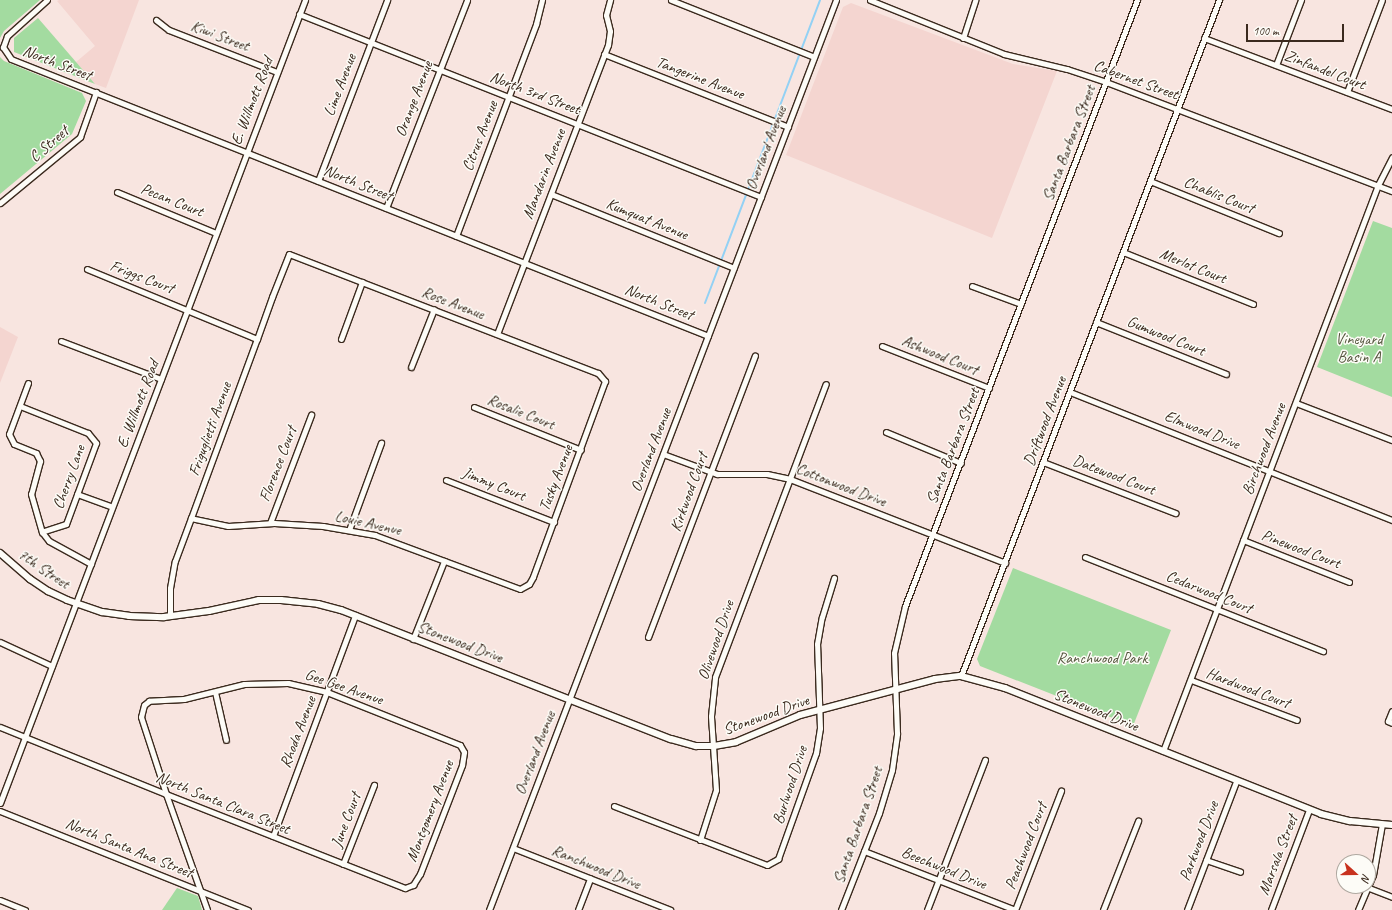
<!DOCTYPE html>
<style>
body{margin:0}
#map{position:relative;width:1392px;height:910px;overflow:hidden;background:#f8e5e0;font-family:Caveat,sans-serif}
div>[style]{position:absolute}
.built>*{inset:0;background:#f4d5d0}
.green>*{inset:0;background:#a3dba0}
.stream>*{height:2px;margin:-1px;padding:0 1px;transform-origin:1px;border-radius:1px;background:#93d1f4}
.roads{filter:drop-shadow(1px 0 #3b2a1e) drop-shadow(-1px 0 #3b2a1e) drop-shadow(0 1px #3b2a1e) drop-shadow(0 -1px #3b2a1e)}
.minor>*{height:5px;margin:-2.5px;padding:0 2.5px;transform-origin:2.5px;border-radius:2.5px;background:#fdfcf7}
.tertiary>*{height:6px;margin:-3px;padding:0 3px;transform-origin:3px;border-radius:3px;background:#fdfcf7}
span{translate:-50% -50%;white-space:nowrap;text-align:center;line-height:1.15;-webkit-text-stroke:3px #fdfcf7;paint-order:stroke}
.street-label{font-size:16px;color:#3b2a1e}
.park-label{font-size:16px;color:#55563e}
.north{position:absolute;left:1336px;top:854px;width:40px;height:40px;box-sizing:border-box;background:#fdfcf7;border:1px solid #afa8a0;border-radius:50%;rotate:111deg;font-size:11px;font-weight:700;line-height:16px;text-align:center;color:#3b2a1e}
.north::after{content:'';display:block;margin:auto;width:14px;height:18px;background:#c8321e;clip-path:polygon(50% 0,100% 100%,50% 72%,0 100%)}
.scale{position:absolute;left:1246px;top:24px;width:98px;height:18px;box-sizing:border-box;border:2px solid #3b2a1e;border-top:0;padding-left:5px;font-size:12px;line-height:14px;white-space:nowrap;color:#3b2a1e;-webkit-text-stroke:3px #fdfcf7;paint-order:stroke}
</style>
<div id="map">
<div class="built">
<div style="clip-path:polygon(59px 0,139px 0,106px 88px,95px 84px,76px 62px,95px 46px,57px 1px)"></div>
<div style="clip-path:polygon(851px 3px,1013px 64px,1057px 71px,992px 238px,786px 155px,843px 7px)"></div>
<div style="clip-path:polygon(0 327px,18px 337px,0 383px)"></div>
</div>
<div class="green">
<div style="clip-path:polygon(0 0,40px 0,4px 31px,0 38px)"></div>
<div style="clip-path:polygon(38px 18px,95px 84px,14px 52px,14px 38px)"></div>
<div style="clip-path:polygon(0 57px,4px 61px,82px 93px,86px 101px,72px 134px,0 194px)"></div>
<div style="clip-path:polygon(1373px 221px,1392px 228px,1392px 397px,1317px 367px)"></div>
<div style="clip-path:polygon(1013px 568px,1171px 630px,1133px 726px,980px 666px,977px 659px)"></div>
<div style="clip-path:polygon(177px 888px,198px 896px,202px 910px,162px 910px)"></div>
</div>
<div class="stream">
<div style="left:705px;top:303px;width:324px;rotate:-69.2deg"></div>
</div>
<div class="roads">
<div class="minor">
<div style="left:47px;top:0;width:54px;rotate:138deg"></div>
<div style="left:7px;top:36px;width:12px;rotate:110deg"></div>
<div style="left:3px;top:47px;width:14px;rotate:56deg"></div>
<div style="left:11px;top:59px;width:750px;rotate:21.67deg"></div>
<div style="left:671px;top:0;width:154px;rotate:21.7deg"></div>
<div style="left:870px;top:0;width:144px;rotate:21.9deg"></div>
<div style="left:1004px;top:54px;width:65px;rotate:13.4deg"></div>
<div style="left:1067px;top:69px;width:41px;rotate:18.4deg"></div>
<div style="left:1106px;top:82px;width:306px;rotate:20.9deg"></div>
<div style="left:299px;top:14px;width:497px;rotate:21.6deg"></div>
<div style="left:156px;top:20px;width:16px;rotate:38deg"></div>
<div style="left:169px;top:30px;width:116px;rotate:21.3deg"></div>
<div style="left:963px;top:38px;width:40px;rotate:-72deg"></div>
<div style="left:1204px;top:38px;width:201px;rotate:20.7deg"></div>
<div style="left:604px;top:54px;width:198px;rotate:21.6deg"></div>
<div style="left:1276px;top:65px;width:70px;rotate:-69deg"></div>
<div style="left:1347px;top:92px;width:98px;rotate:-69.2deg"></div>
<div style="left:318px;top:181px;width:194px;rotate:-69.1deg"></div>
<div style="left:1150px;top:181px;width:139px;rotate:22deg"></div>
<div style="left:117px;top:192px;width:107px;rotate:22.5deg"></div>
<div style="left:551px;top:194px;width:197px;rotate:22deg"></div>
<div style="left:0;top:203px;width:104px;rotate:-39.5deg"></div>
<div style="left:80px;top:137px;width:48px;rotate:-70.4deg"></div>
<div style="left:386px;top:208px;width:223px;rotate:-68.7deg"></div>
<div style="left:456px;top:236px;width:227px;rotate:-69.3deg"></div>
<div style="left:536px;top:24px;width:25px;rotate:-76deg"></div>
<div style="left:1123px;top:252px;width:140px;rotate:21.8deg"></div>
<div style="left:87px;top:269px;width:184px;rotate:22.4deg"></div>
<div style="left:972px;top:286px;width:52px;rotate:20.2deg"></div>
<div style="left:1096px;top:322px;width:140px;rotate:21.8deg"></div>
<div style="left:497px;top:334px;width:310px;rotate:-69deg"></div>
<div style="left:608px;top:45px;width:14px;rotate:-82deg"></div>
<div style="left:610px;top:31px;width:16px;rotate:-104deg"></div>
<div style="left:606px;top:15px;width:16px;rotate:-75deg"></div>
<div style="left:341px;top:339px;width:61px;rotate:-69.8deg"></div>
<div style="left:61px;top:341px;width:107px;rotate:20.8deg"></div>
<div style="left:882px;top:346px;width:115px;rotate:21.4deg"></div>
<div style="left:411px;top:367px;width:62px;rotate:-68.4deg"></div>
<div style="left:28px;top:383px;width:54px;rotate:110.4deg"></div>
<div style="left:9px;top:434px;width:11px;rotate:63deg"></div>
<div style="left:14px;top:444px;width:24px;rotate:22deg"></div>
<div style="left:36px;top:453px;width:9px;rotate:63deg"></div>
<div style="left:40px;top:461px;width:34px;rotate:105deg"></div>
<div style="left:31px;top:494px;width:40px;rotate:74deg"></div>
<div style="left:42px;top:532px;width:11px;rotate:52deg"></div>
<div style="left:49px;top:541px;width:48px;rotate:28.7deg"></div>
<div style="left:1070px;top:392px;width:347px;rotate:21.7deg"></div>
<div style="left:1296px;top:403px;width:103px;rotate:21.1deg"></div>
<div style="left:20px;top:406px;width:73px;rotate:21.7deg"></div>
<div style="left:88px;top:433px;width:13px;rotate:51deg"></div>
<div style="left:96px;top:443px;width:86px;rotate:110.3deg"></div>
<div style="left:66px;top:524px;width:25px;rotate:162deg"></div>
<div style="left:474px;top:407px;width:115px;rotate:21.9deg"></div>
<div style="left:886px;top:432px;width:81px;rotate:22.5deg"></div>
<div style="left:663px;top:454px;width:58px;rotate:20.3deg"></div>
<div style="left:717px;top:474px;width:50px"></div>
<div style="left:767px;top:474px;width:24px;rotate:12deg"></div>
<div style="left:790px;top:479px;width:231px;rotate:21.3deg"></div>
<div style="left:1043px;top:462px;width:142px;rotate:21.1deg"></div>
<div style="left:446px;top:480px;width:116px;rotate:21.3deg"></div>
<div style="left:77px;top:494px;width:37px;rotate:20deg"></div>
<div style="left:270px;top:523px;width:116px;rotate:-69.2deg"></div>
<div style="left:349px;top:530px;width:93px;rotate:-69.8deg"></div>
<div style="left:1243px;top:540px;width:114px;rotate:21.6deg"></div>
<div style="left:1085px;top:557px;width:256px;rotate:21.6deg"></div>
<div style="left:170px;top:616px;width:28px;rotate:-90deg"></div>
<div style="left:170px;top:588px;width:27px;rotate:-80deg"></div>
<div style="left:175px;top:561px;width:46px;rotate:-69.6deg"></div>
<div style="left:191px;top:518px;width:191px;rotate:-69.8deg"></div>
<div style="left:257px;top:339px;width:45px;rotate:-70.3deg"></div>
<div style="left:272px;top:297px;width:46px;rotate:-68.4deg"></div>
<div style="left:289px;top:254px;width:331px;rotate:21.1deg"></div>
<div style="left:598px;top:373px;width:11px;rotate:49deg"></div>
<div style="left:605px;top:381px;width:209px;rotate:110.2deg"></div>
<div style="left:533px;top:577px;width:8px;rotate:120deg"></div>
<div style="left:529px;top:584px;width:10px;rotate:151deg"></div>
<div style="left:520px;top:589px;width:155px;rotate:-159.6deg"></div>
<div style="left:375px;top:535px;width:53px;rotate:-170.2deg"></div>
<div style="left:323px;top:526px;width:49px;rotate:-176.5deg"></div>
<div style="left:274px;top:523px;width:46px;rotate:176.3deg"></div>
<div style="left:228px;top:526px;width:38px;rotate:-168deg"></div>
<div style="left:648px;top:637px;width:301px;rotate:-69.2deg"></div>
<div style="left:413px;top:639px;width:84px;rotate:-68.3deg"></div>
<div style="left:0;top:642px;width:57px;rotate:24.8deg"></div>
<div style="left:961px;top:676px;width:724px;rotate:-69.11deg"></div>
<div style="left:1191px;top:680px;width:113px;rotate:20.7deg"></div>
<div style="left:215px;top:692px;width:49px;rotate:77.1deg"></div>
<div style="left:1392px;top:711px;width:11px;rotate:112deg"></div>
<div style="left:1388px;top:721px;width:4px;rotate:27deg"></div>
<div style="left:0;top:727px;width:179px;rotate:22deg"></div>
<div style="left:166px;top:794px;width:257px;rotate:21.5deg"></div>
<div style="left:405px;top:888px;width:9px;rotate:-21deg"></div>
<div style="left:413px;top:885px;width:13px;rotate:-58deg"></div>
<div style="left:420px;top:874px;width:117px;rotate:-68.9deg"></div>
<div style="left:462px;top:765px;width:13px;rotate:-81deg"></div>
<div style="left:464px;top:752px;width:8px;rotate:-120deg"></div>
<div style="left:460px;top:745px;width:143px;rotate:-158.3deg"></div>
<div style="left:327px;top:692px;width:40px;rotate:-167deg"></div>
<div style="left:288px;top:683px;width:44px;rotate:178.7deg"></div>
<div style="left:244px;top:684px;width:62px;rotate:166deg"></div>
<div style="left:184px;top:699px;width:35px;rotate:177deg"></div>
<div style="left:149px;top:701px;width:6px;rotate:141deg"></div>
<div style="left:144px;top:705px;width:12px;rotate:104deg"></div>
<div style="left:141px;top:717px;width:81px;rotate:72deg"></div>
<div style="left:166px;top:794px;width:123px;rotate:70.5deg"></div>
<div style="left:1163px;top:751px;width:605px;rotate:-69.2deg"></div>
<div style="left:1378px;top:185px;width:31px;rotate:-63deg"></div>
<div style="left:0;top:803px;width:859px;rotate:-69.2deg"></div>
<div style="left:614px;top:806px;width:164px;rotate:21.1deg"></div>
<div style="left:767px;top:865px;width:13px;rotate:-29deg"></div>
<div style="left:778px;top:859px;width:113px;rotate:-70.3deg"></div>
<div style="left:816px;top:753px;width:25px;rotate:-81deg"></div>
<div style="left:820px;top:728px;width:84px;rotate:-92deg"></div>
<div style="left:817px;top:644px;width:27px;rotate:-80deg"></div>
<div style="left:822px;top:617px;width:41px;rotate:-72.9deg"></div>
<div style="left:0;top:811px;width:267px;rotate:21.8deg"></div>
<div style="left:273px;top:836px;width:236px;rotate:-69.6deg"></div>
<div style="left:700px;top:840px;width:52px;rotate:-72.3deg"></div>
<div style="left:716px;top:790px;width:74px;rotate:-93.9deg"></div>
<div style="left:711px;top:716px;width:39px;rotate:-84deg"></div>
<div style="left:715px;top:677px;width:313px;rotate:-69.3deg"></div>
<div style="left:513px;top:848px;width:169px;rotate:21.5deg"></div>
<div style="left:864px;top:851px;width:162px;rotate:21.3deg"></div>
<div style="left:1206px;top:860px;width:36px;rotate:19deg"></div>
<div style="left:343px;top:864px;width:85px;rotate:-68.6deg"></div>
<div style="left:1369px;top:888px;width:25px;rotate:21deg"></div>
<div style="left:0;top:900px;width:27px;rotate:22deg"></div>
<div style="left:489px;top:910px;width:974px;rotate:-69.13deg"></div>
<div style="left:578px;top:910px;width:34px;rotate:-69deg"></div>
<div style="left:841px;top:910px;width:104px;rotate:-68.6deg"></div>
<div style="left:879px;top:813px;width:45px;rotate:-73.2deg"></div>
<div style="left:892px;top:770px;width:37px;rotate:-82deg"></div>
<div style="left:897px;top:733px;width:80px;rotate:-92.1deg"></div>
<div style="left:894px;top:653px;width:48px;rotate:-76.8deg"></div>
<div style="left:905px;top:606px;width:649px;rotate:-69.05deg"></div>
<div style="left:927px;top:910px;width:161px;rotate:-68.9deg"></div>
<div style="left:1015px;top:910px;width:128px;rotate:-68.9deg"></div>
<div style="left:1103px;top:910px;width:96px;rotate:-68.5deg"></div>
<div style="left:1187px;top:910px;width:137px;rotate:-69.1deg"></div>
<div style="left:1271px;top:910px;width:107px;rotate:-69.2deg"></div>
<div style="left:1358px;top:910px;width:38px;rotate:-67deg"></div>
<div style="left:1373px;top:875px;width:52px;rotate:-80deg"></div>
</div>
<div class="tertiary">
<div style="left:0;top:553px;width:40px;rotate:41deg"></div>
<div style="left:30px;top:579px;width:22px;rotate:34deg"></div>
<div style="left:48px;top:591px;width:21px;rotate:25deg"></div>
<div style="left:67px;top:600px;width:37px;rotate:19deg"></div>
<div style="left:102px;top:612px;width:27px;rotate:8deg"></div>
<div style="left:129px;top:616px;width:35px;rotate:2deg"></div>
<div style="left:164px;top:617px;width:45px;rotate:-7.6deg"></div>
<div style="left:209px;top:611px;width:51px;rotate:-12.4deg"></div>
<div style="left:259px;top:600px;width:22px"></div>
<div style="left:281px;top:600px;width:37px;rotate:6deg"></div>
<div style="left:318px;top:604px;width:24px;rotate:15deg"></div>
<div style="left:341px;top:610px;width:354px;rotate:21.4deg"></div>
<div style="left:671px;top:739px;width:26px;rotate:16deg"></div>
<div style="left:696px;top:746px;width:18px"></div>
<div style="left:714px;top:746px;width:22px;rotate:-10deg"></div>
<div style="left:736px;top:742px;width:69px;rotate:-22.9deg"></div>
<div style="left:800px;top:715px;width:140px;rotate:-14.9deg"></div>
<div style="left:935px;top:679px;width:26px;rotate:-7deg"></div>
<div style="left:961px;top:676px;width:46px;rotate:15.3deg"></div>
<div style="left:1005px;top:688px;width:340px;rotate:21.7deg"></div>
<div style="left:1321px;top:814px;width:30px;rotate:14deg"></div>
<div style="left:1350px;top:821px;width:42px;rotate:5.4deg"></div>
</div>
</div>
<div class="street-label">
<span style="left:220px;top:36px;rotate:21deg">Kiwi Street</span>
<span style="left:57px;top:63px;rotate:21deg">North Street</span>
<span style="left:1325px;top:70px;rotate:21deg">Zinfandel Court</span>
<span style="left:700px;top:78px;rotate:21deg">Tangerine Avenue</span>
<span style="left:1136px;top:80px;rotate:20deg">Cabernet Street</span>
<span style="left:340px;top:85px;rotate:-69deg">Lime Avenue</span>
<span style="left:535px;top:93px;rotate:21deg">North 3rd Street</span>
<span style="left:414px;top:99px;rotate:-69deg">Orange Avenue</span>
<span style="left:252px;top:101px;rotate:-69deg">E. Willmott Road</span>
<span style="left:480px;top:136px;rotate:-69deg">Citrus Avenue</span>
<span style="left:1069px;top:143px;rotate:-69deg">Santa Barbara Street</span>
<span style="left:49px;top:144px;rotate:-41deg">C Street</span>
<span style="left:766px;top:148px;rotate:-69deg">Overland Avenue</span>
<span style="left:544px;top:174px;rotate:-69deg">Mandarin Avenue</span>
<span style="left:358px;top:183px;rotate:22deg">North Street</span>
<span style="left:1219px;top:195px;rotate:22deg">Chablis Court</span>
<span style="left:172px;top:200px;rotate:22deg">Pecan Court</span>
<span style="left:647px;top:219px;rotate:22deg">Kumquat Avenue</span>
<span style="left:1193px;top:266px;rotate:22deg">Merlot Court</span>
<span style="left:142px;top:277px;rotate:21deg">Friggs Court</span>
<span style="left:659px;top:302px;rotate:22deg">North Street</span>
<span style="left:453px;top:303px;rotate:21deg">Rose Avenue</span>
<span style="left:1166px;top:336px;rotate:22deg">Gumwood Court</span>
<span style="left:940px;top:355px;rotate:22deg">Ashwood Court</span>
<span style="left:138px;top:404px;rotate:-69deg">E. Willmott Road</span>
<span style="left:521px;top:412px;rotate:22deg">Rosalie Court</span>
<span style="left:1045px;top:421px;rotate:-69deg">Driftwood Avenue</span>
<span style="left:210px;top:429px;rotate:-70deg">Friguglietti Avenue</span>
<span style="left:1202px;top:430px;rotate:22deg">Elmwood Drive</span>
<span style="left:953px;top:446px;rotate:-69deg">Santa Barbara Street</span>
<span style="left:1264px;top:449px;rotate:-69deg">Birchwood Avenue</span>
<span style="left:651px;top:450px;rotate:-69deg">Overland Avenue</span>
<span style="left:278px;top:464px;rotate:-69deg">Florence Court</span>
<span style="left:1114px;top:475px;rotate:21deg">Datewood Court</span>
<span style="left:69px;top:477px;rotate:-70deg">Cherry Lane</span>
<span style="left:556px;top:478px;rotate:-69deg">Tusky Avenue</span>
<span style="left:494px;top:484px;rotate:22deg">Jimmy Court</span>
<span style="left:841px;top:485px;rotate:21deg">Cottonwood Drive</span>
<span style="left:689px;top:492px;rotate:-70deg">Kirkwood Court</span>
<span style="left:368px;top:523px;rotate:13deg">Louie Avenue</span>
<span style="left:1301px;top:549px;rotate:21deg">Pinewood Court</span>
<span style="left:44px;top:569px;rotate:34deg">7th Street</span>
<span style="left:1209px;top:592px;rotate:22deg">Cedarwood Court</span>
<span style="left:716px;top:640px;rotate:-71deg">Olivewood Drive</span>
<span style="left:460px;top:642px;rotate:21deg">Stonewood Drive</span>
<span style="left:344px;top:687px;rotate:19deg">Gee Gee Avenue</span>
<span style="left:1248px;top:688px;rotate:21deg">Hardwood Court</span>
<span style="left:1096px;top:710px;rotate:22deg">Stonewood Drive</span>
<span style="left:766px;top:715px;rotate:-20deg">Stonewood Drive</span>
<span style="left:298px;top:732px;rotate:-69deg">Rhoda Avenue</span>
<span style="left:535px;top:753px;rotate:-69deg">Overland Avenue</span>
<span style="left:790px;top:785px;rotate:-72deg">Burlwood Drive</span>
<span style="left:223px;top:803px;rotate:22deg">North Santa Clara Street</span>
<span style="left:430px;top:811px;rotate:-69deg">Montgomery Avenue</span>
<span style="left:346px;top:820px;rotate:-69deg">June Court</span>
<span style="left:858px;top:825px;rotate:-71deg">Santa Barbara Street</span>
<span style="left:1199px;top:841px;rotate:-69deg">Parkwood Drive</span>
<span style="left:1026px;top:846px;rotate:-69deg">Peachwood Court</span>
<span style="left:129px;top:848px;rotate:22deg">North Santa Ana Street</span>
<span style="left:1278px;top:855px;rotate:-69deg">Marsala Street</span>
<span style="left:596px;top:867px;rotate:22deg">Ranchwood Drive</span>
<span style="left:944px;top:868px;rotate:22deg">Beechwood Drive</span>
</div>
<div class="park-label">
<span style="left:1359px;top:348px">Vineyard<br>Basin A</span>
<span style="left:1102px;top:658px">Ranchwood Park</span>
</div>
<div class="north">N</div>
<div class="scale">100 m</div>
</div>
